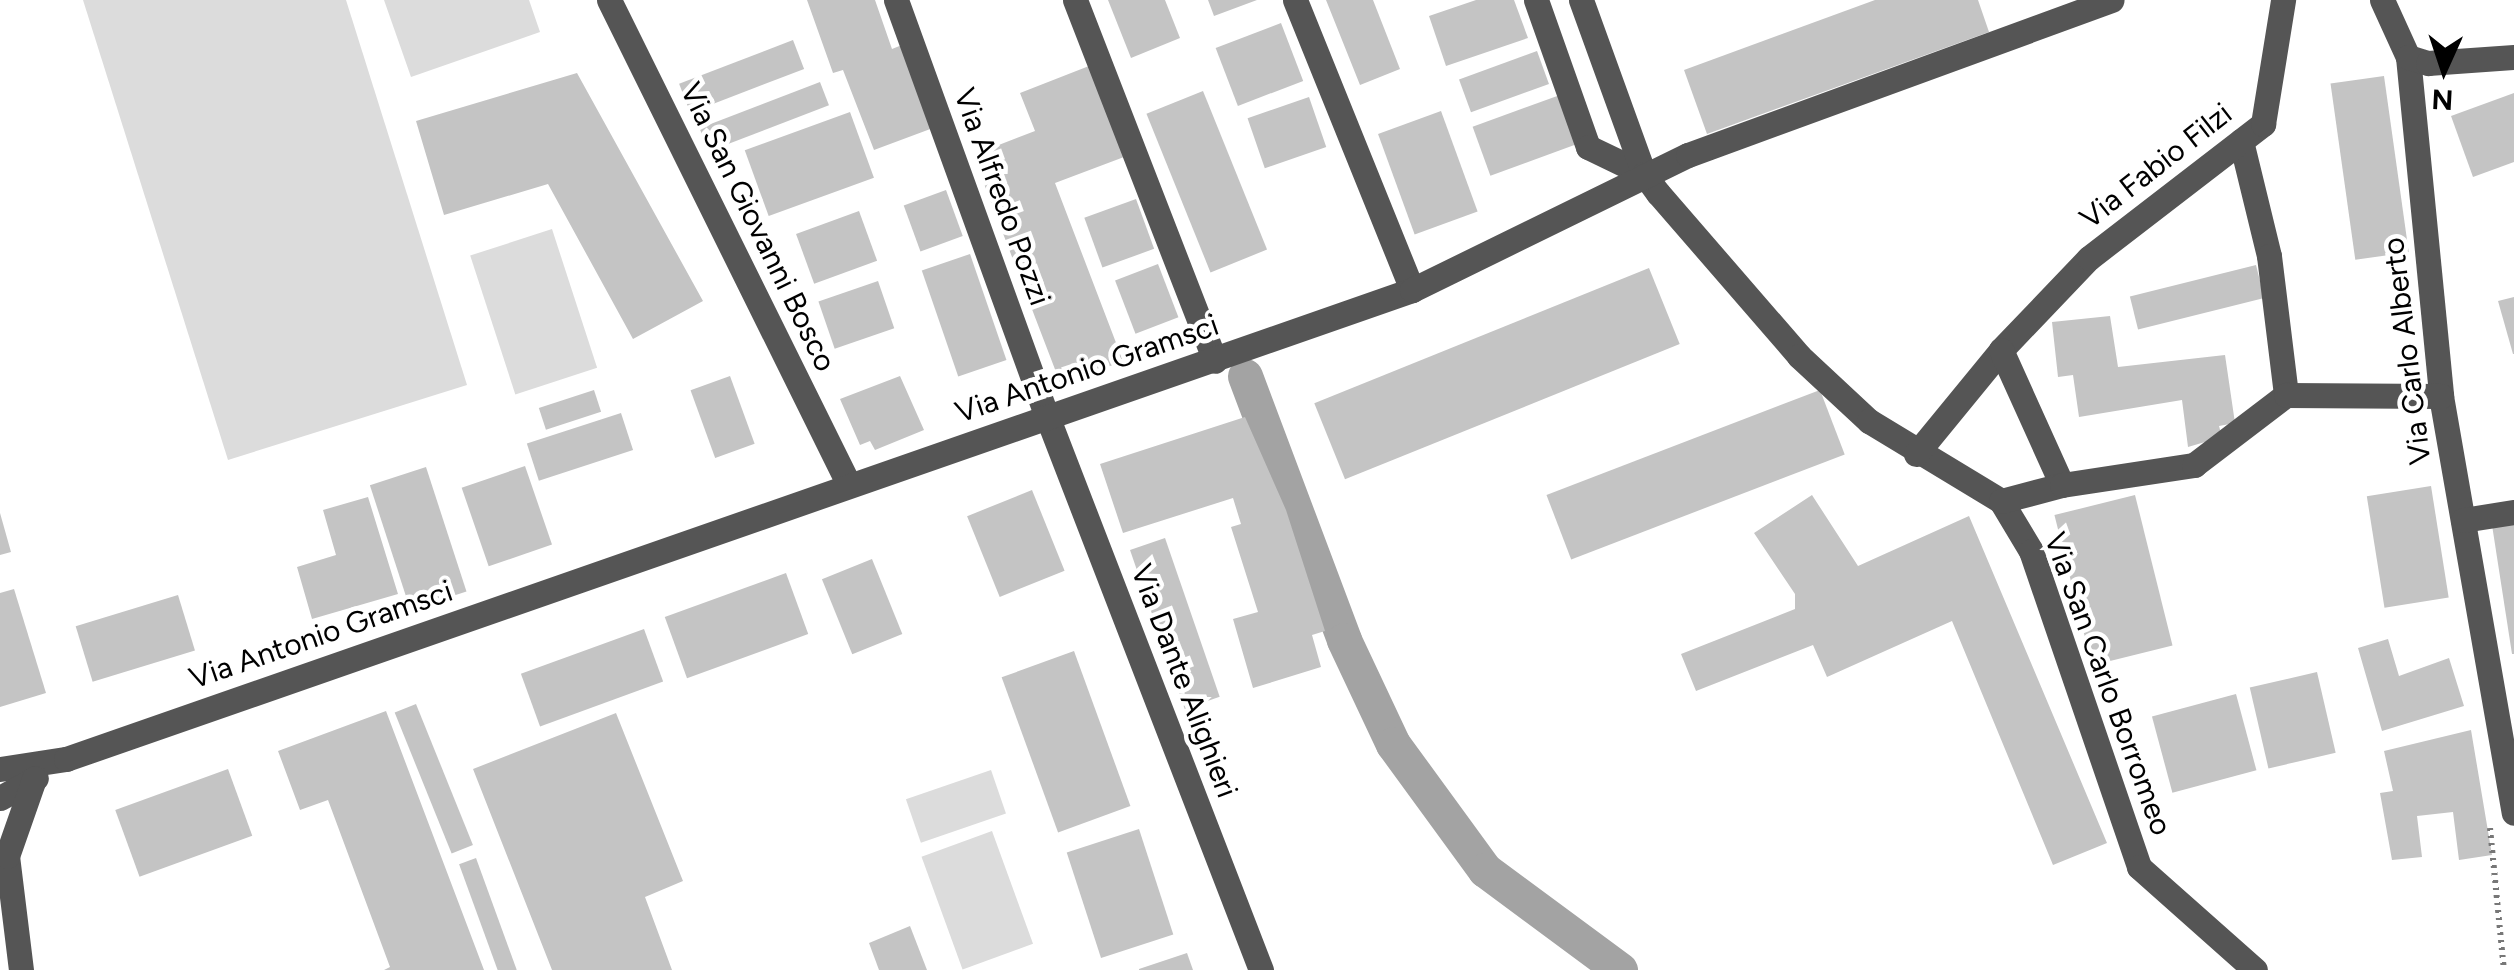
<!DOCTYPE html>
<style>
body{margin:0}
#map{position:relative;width:2514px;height:970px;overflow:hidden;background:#fff;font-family:Figtree,sans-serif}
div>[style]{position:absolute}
.green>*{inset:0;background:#dcdcdc;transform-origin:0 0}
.canal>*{height:35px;margin:-17.5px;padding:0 17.5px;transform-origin:17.5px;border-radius:17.5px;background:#a3a3a3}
.building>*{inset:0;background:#c4c4c4;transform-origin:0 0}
.path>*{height:6px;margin-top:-3px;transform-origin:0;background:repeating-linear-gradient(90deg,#777 0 2.5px,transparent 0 7.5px)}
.minor>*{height:25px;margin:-12.5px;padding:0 12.5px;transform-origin:12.5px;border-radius:12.5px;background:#555}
span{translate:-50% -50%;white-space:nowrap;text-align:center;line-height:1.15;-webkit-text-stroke:9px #fff;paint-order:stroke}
.street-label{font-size:30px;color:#000}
.north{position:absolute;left:2394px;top:20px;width:100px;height:100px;-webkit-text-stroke:8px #fff;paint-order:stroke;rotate:183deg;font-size:28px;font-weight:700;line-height:40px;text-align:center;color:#000}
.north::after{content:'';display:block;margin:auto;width:35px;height:45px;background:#000;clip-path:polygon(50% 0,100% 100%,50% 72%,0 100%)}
</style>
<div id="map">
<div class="green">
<div style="clip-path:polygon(83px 0,346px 0,467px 385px,228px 460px)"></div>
<div style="clip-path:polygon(384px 0,529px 0,540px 32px,411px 77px)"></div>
<div style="left:552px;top:229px;width:146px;height:86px;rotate:72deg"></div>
<div style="left:991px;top:770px;width:46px;height:90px;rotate:71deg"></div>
<div style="left:992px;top:831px;width:120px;height:75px;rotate:70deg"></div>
</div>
<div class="canal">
<div style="left:1245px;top:376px;width:282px;rotate:69.4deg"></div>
<div style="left:1344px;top:640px;width:115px;rotate:64.8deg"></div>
<div style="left:1393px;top:744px;width:156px;rotate:53.9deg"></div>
<div style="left:1485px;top:870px;width:168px;rotate:36.5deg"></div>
</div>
<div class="building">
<div style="clip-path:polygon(807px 0,875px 0,892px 49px,902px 45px,933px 128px,874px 150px,843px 70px,833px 73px)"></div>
<div style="clip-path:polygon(1108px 0,1165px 0,1180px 38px,1131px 58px)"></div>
<div style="clip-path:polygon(1208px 0,1257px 0,1214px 16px)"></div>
<div style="clip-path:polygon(1326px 0,1373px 0,1400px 69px,1360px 85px)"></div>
<div style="clip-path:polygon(1476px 0,1514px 0,1528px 38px,1446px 66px,1429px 16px)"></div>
<div style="clip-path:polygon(1875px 0,1978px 0,1989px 32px,1707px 134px,1684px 70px)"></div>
<div style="left:1281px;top:23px;width:62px;height:70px;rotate:69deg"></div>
<div style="left:793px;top:40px;width:31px;height:122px;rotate:69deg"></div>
<div style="left:1537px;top:51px;width:35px;height:83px;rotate:70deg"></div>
<div style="clip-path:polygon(1089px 66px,1124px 157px,1055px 183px,1123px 361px,1061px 385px,973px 155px,1035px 131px,1020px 93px)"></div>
<div style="clip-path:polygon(577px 73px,703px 301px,633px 339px,548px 184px,444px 215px,416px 121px)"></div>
<div style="left:2384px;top:76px;width:178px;height:54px;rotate:82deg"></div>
<div style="left:820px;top:82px;width:25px;height:129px;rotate:69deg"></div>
<div style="left:1203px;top:91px;width:171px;height:61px;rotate:68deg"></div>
<div style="clip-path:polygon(2514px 93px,2514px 162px,2473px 177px,2451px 116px)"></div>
<div style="left:1560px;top:95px;width:52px;height:93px;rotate:70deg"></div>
<div style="left:1309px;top:97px;width:53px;height:65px;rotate:71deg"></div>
<div style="left:1441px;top:111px;width:107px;height:67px;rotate:70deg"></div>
<div style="left:850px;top:112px;width:70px;height:112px;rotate:70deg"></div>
<div style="left:946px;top:190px;width:49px;height:45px;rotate:70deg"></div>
<div style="left:1136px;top:199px;width:53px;height:55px;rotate:70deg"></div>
<div style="left:859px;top:211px;width:53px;height:67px;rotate:70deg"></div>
<div style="left:970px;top:254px;width:112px;height:51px;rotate:71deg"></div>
<div style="left:1158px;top:264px;width:57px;height:46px;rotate:69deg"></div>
<div style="left:2256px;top:265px;width:34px;height:130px;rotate:76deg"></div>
<div style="left:1649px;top:268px;width:82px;height:361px;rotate:68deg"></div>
<div style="left:878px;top:281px;width:50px;height:63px;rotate:71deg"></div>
<div style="clip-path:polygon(2514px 297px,2514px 354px,2513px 354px,2498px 301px)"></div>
<div style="clip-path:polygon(2110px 316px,2118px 367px,2225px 355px,2235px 423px,2219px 426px,2222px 437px,2188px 447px,2182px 400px,2079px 417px,2073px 375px,2058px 377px,2052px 322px)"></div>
<div style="left:730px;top:376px;width:72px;height:42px;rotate:70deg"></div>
<div style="clip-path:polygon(900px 376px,924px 430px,875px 450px,870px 441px,860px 445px,840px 399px)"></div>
<div style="left:594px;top:390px;width:23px;height:58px;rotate:72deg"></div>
<div style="left:1820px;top:390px;width:69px;height:293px;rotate:69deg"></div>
<div style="left:621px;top:413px;width:39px;height:99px;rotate:72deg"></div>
<div style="clip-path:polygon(1245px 417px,1286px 510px,1325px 631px,1312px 635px,1321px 667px,1253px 688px,1233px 619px,1258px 612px,1231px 527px,1241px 524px,1233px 498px,1123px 533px,1100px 464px)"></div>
<div style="left:525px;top:466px;width:83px;height:67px;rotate:71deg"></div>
<div style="left:426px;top:467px;width:131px;height:59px;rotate:72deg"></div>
<div style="left:2431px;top:486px;width:113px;height:65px;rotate:81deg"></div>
<div style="left:1032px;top:490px;width:87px;height:70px;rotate:68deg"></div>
<div style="clip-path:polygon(1812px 495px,1858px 566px,1969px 516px,2107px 843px,2053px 865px,1952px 621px,1827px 677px,1813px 645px,1696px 691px,1681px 654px,1795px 609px,1795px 594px,1754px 533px)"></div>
<div style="left:2135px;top:495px;width:155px;height:83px;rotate:76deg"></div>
<div style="clip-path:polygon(368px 497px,398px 594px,312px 619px,297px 567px,336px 555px,323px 510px)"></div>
<div style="clip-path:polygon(0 513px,11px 552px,0 555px)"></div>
<div style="clip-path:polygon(2514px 521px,2514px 654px,2512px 654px,2492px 525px)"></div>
<div style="left:1165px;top:538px;width:168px;height:37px;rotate:71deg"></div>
<div style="left:872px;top:559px;width:81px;height:54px;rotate:68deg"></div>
<div style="left:786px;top:573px;width:65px;height:129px;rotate:70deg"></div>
<div style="clip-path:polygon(14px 589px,46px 693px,0 707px,0 593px)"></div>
<div style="left:178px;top:595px;width:58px;height:107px;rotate:73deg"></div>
<div style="left:644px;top:629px;width:56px;height:131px;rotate:70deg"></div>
<div style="clip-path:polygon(2388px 639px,2399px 676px,2449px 658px,2464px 706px,2382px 731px,2358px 648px)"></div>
<div style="left:1074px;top:651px;width:165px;height:77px;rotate:70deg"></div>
<div style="left:2317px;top:672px;width:83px;height:69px;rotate:77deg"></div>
<div style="left:2236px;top:694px;width:79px;height:87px;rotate:75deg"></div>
<div style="left:416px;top:704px;width:152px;height:23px;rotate:68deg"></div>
<div style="clip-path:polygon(386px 711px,484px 970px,384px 970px,390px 967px,328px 800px,300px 810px,278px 751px)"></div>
<div style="clip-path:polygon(616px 713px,683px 881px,645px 897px,672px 970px,552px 970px,473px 769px)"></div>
<div style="clip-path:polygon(2471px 730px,2492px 855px,2459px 860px,2453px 812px,2417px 816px,2422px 857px,2392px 860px,2380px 793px,2393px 791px,2384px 751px)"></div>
<div style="left:228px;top:769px;width:71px;height:120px;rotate:70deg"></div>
<div style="left:1139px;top:829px;width:111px;height:76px;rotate:72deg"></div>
<div style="left:476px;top:858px;width:119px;height:18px;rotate:70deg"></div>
<div style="clip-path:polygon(910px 926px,927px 970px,879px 970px,869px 943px)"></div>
<div style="clip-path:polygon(1187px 953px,1193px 970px,1139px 970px,1139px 969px)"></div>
</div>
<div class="path">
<div style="left:2490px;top:828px;width:143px;rotate:84.4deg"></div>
</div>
<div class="minor">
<div style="left:609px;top:0;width:539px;rotate:63.67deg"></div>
<div style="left:896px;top:0;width:443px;rotate:70.1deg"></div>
<div style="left:1047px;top:416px;width:594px;rotate:68.88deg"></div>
<div style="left:1075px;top:0;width:387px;rotate:68.8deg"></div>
<div style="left:1295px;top:0;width:313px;rotate:68deg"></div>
<div style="left:1536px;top:0;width:156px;rotate:70.5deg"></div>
<div style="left:1588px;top:147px;width:62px;rotate:25.7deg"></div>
<div style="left:1581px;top:0;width:185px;rotate:70.1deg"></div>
<div style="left:1644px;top:174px;width:24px;rotate:54deg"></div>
<div style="left:1658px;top:193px;width:216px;rotate:49.1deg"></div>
<div style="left:1799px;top:356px;width:96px;rotate:42.9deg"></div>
<div style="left:1869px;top:421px;width:154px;rotate:31.2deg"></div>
<div style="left:2001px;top:501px;width:58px;rotate:59deg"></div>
<div style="left:2031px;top:551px;width:334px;rotate:71.1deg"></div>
<div style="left:2139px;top:867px;width:155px;rotate:41.6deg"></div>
<div style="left:2382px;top:0;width:63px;rotate:65.5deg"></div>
<div style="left:2408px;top:57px;width:341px;rotate:84.4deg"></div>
<div style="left:2441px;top:396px;width:423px;rotate:80.1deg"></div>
<div style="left:2408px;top:57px;width:21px;rotate:17deg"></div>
<div style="left:2428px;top:63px;width:86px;rotate:-4deg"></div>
<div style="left:2241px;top:141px;width:118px;rotate:76.3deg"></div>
<div style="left:2269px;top:256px;width:140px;rotate:83deg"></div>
<div style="left:2001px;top:350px;width:127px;rotate:-46.3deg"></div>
<div style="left:2089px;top:258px;width:220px;rotate:-37.6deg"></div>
<div style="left:2263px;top:124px;width:126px;rotate:-80.8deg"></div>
<div style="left:1916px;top:454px;width:134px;rotate:-50.7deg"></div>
<div style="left:2001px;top:350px;width:148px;rotate:65.7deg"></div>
<div style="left:2062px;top:485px;width:63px;rotate:165.3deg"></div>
<div style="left:2062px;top:485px;width:134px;rotate:-8.6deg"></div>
<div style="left:2194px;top:465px;width:116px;rotate:-37.3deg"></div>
<div style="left:2286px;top:395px;width:155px;rotate:0.4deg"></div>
<div style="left:2463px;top:520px;width:52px;rotate:-8.9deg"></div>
<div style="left:0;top:769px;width:67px;rotate:-8.6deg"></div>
<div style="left:66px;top:759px;width:1425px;rotate:-19.21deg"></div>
<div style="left:1412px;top:290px;width:307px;rotate:-26.1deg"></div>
<div style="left:1688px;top:155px;width:451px;rotate:-20.1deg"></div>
<div style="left:0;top:798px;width:41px;rotate:-29.1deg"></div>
<div style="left:21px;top:970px;width:115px;rotate:-97deg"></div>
<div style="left:7px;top:856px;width:82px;rotate:-70.7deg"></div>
</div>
<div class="street-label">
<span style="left:2156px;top:166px;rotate:-38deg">Via Fabio Filzi</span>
<span style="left:1002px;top:197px;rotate:70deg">Via Alfredo Pozzi</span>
<span style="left:758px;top:227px;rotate:64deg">Via San Giovanni Bosco</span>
<span style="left:2407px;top:351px;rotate:-97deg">Via Carlo Alberto</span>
<span style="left:1087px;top:369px;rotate:-19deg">Via Antonio Gramsci</span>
<span style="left:321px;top:635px;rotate:-19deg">Via Antonio Gramsci</span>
<span style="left:1184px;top:681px;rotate:69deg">Via Dante Alighieri</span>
<span style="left:2108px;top:684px;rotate:70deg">Via San Carlo Borromeo</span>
</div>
<div class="north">N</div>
</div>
